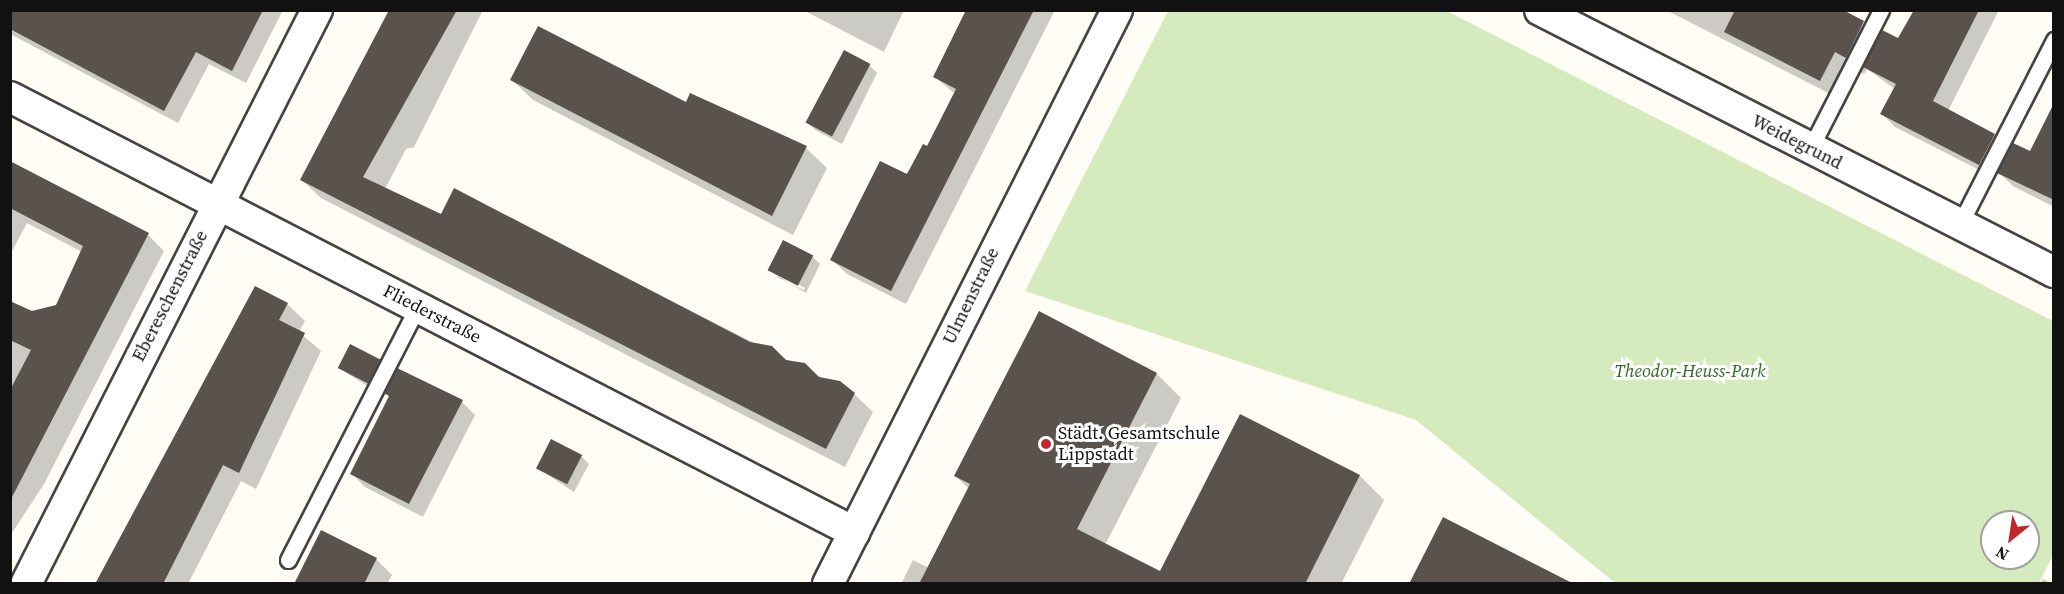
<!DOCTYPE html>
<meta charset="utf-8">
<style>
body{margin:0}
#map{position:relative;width:2064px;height:594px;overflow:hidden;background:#fffdf5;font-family:"Source Serif 4",serif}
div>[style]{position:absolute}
.green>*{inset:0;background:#d5ebbd}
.shadow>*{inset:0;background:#0003}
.building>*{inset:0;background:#5a524d;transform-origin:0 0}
.roads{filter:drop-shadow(2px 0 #444) drop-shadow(-2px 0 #444) drop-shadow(0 2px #444) drop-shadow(0 -2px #444)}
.lane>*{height:15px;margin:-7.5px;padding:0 7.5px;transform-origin:7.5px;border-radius:7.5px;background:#fff}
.street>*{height:30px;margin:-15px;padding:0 15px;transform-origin:15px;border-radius:15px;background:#fff}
.dots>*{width:16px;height:16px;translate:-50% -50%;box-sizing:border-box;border:3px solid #fff;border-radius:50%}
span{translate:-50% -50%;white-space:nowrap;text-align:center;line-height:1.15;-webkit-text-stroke:6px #fff;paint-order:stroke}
.street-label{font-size:18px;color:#111}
.park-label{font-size:18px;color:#2f6b1f;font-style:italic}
.poi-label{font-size:18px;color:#111}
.left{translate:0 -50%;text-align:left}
.frame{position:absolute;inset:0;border:12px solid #111;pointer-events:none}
.north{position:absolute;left:1980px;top:510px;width:60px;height:60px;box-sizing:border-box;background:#fff;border:2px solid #a0a0a0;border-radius:50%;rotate:210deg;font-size:16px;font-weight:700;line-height:24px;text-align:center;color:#111}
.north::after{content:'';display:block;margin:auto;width:21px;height:27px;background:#c4262e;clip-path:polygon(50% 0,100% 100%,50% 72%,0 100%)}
</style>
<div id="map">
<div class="green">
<div style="clip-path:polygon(evenodd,1168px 11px,1447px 11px,2053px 321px,2053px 555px,2039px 583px,1615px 583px,1416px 420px,1025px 291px,1168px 11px,1992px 522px,2028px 522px,2028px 558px,1992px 558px,1992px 522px)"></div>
</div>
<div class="shadow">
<div style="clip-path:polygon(10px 10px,283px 10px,246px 83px,209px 64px,178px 123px,10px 34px)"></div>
<div style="clip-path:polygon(390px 10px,483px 10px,414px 147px,406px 149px,385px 189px,441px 216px,454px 190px,854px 394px,873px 412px,845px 467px,321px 198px,302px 180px)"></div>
<div style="clip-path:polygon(803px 10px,904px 10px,884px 52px)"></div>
<div style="clip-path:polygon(968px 10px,1055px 10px,906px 304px,847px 274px,832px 260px,928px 148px,955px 94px,935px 77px)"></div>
<div style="clip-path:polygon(1666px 10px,1840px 10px,1879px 38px,1899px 40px,1914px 10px,1999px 10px,1948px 111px,2007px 149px,1993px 177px,1895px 127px,1882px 114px,1895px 89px,1867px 69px,1864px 74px,1853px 69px,1838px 98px)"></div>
<div style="clip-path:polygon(869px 65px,877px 73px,842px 144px,815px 130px,807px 122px)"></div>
<div style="clip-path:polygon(512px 80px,686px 104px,691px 95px,806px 148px,827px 168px,793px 235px,533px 100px)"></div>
<div style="clip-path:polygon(2054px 108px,2054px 207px,2013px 186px,1999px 173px,2031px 153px)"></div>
<div style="clip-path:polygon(10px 162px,148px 235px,164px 251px,44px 484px,10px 536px,10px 315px,57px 306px,82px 252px,27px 223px,10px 255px)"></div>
<div style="clip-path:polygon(evenodd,812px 256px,820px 264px,806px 293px,770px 271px,812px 256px,777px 274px,805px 288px,804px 290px,777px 277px,777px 274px)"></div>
<div style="clip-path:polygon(287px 304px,305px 321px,299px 332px,321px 351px,256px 489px,241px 481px,188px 584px,103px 584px)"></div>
<div style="clip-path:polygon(379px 360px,387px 368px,375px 391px,339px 368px)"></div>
<div style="clip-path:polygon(1157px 374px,1181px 398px,1105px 545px,1160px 573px,1241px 416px,1360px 476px,1384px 500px,1341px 584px,901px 584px,913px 560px,929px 568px,969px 489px,956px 476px)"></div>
<div style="clip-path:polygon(462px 402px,475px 415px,423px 517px,365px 487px,352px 474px)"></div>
<div style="clip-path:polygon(581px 456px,589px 464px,574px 492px,537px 468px)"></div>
<div style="clip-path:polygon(376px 559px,392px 575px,387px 584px,296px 584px)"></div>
<div style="clip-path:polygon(2043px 579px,2052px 584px,2040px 584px)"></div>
</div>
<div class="building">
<div style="clip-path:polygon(10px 10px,263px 10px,232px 71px,196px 52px,164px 111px,10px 29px)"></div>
<div style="clip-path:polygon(389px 10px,457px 10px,363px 177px,441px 214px,454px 188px,750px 342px,772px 346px,786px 360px,805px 363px,819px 377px,840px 381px,855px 393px,826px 449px,300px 180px)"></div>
<div style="clip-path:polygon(966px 10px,1034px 10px,891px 291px,830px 260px,880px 161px,907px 174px,923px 144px,927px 146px,956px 89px,933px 77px)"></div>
<div style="clip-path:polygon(1735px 10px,1843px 10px,1864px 21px,1846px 58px,1835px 52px,1820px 81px,1724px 32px)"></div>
<div style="clip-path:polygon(1914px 10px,1979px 10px,1933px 101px,1995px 134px,1979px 165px,1880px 114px,1896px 84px,1863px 67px,1882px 30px,1898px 38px)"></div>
<div style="clip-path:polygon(538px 26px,686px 102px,690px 93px,807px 146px,772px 216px,510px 80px)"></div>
<div style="left:844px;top:50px;width:30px;height:82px;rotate:28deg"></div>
<div style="clip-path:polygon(2054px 103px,2054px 200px,1997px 173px,2013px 143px,2030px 151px)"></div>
<div style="clip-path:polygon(10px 161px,149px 233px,10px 501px,10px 390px,31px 350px,10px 340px,10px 301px,32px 311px,56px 305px,83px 246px,10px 208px)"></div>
<div style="left:783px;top:240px;width:34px;height:34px;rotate:27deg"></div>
<div style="clip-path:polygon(255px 286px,288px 303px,279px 320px,305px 333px,239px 473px,223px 465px,163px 584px,95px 584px)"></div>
<div style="clip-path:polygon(1039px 311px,1157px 373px,1077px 529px,1160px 571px,1240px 414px,1360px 475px,1305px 584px,919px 584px,970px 484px,954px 476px)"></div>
<div style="left:350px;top:344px;width:34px;height:27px;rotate:27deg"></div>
<div style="clip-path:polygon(397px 368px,463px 400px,409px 504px,350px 474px,389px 396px,384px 393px)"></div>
<div style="left:551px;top:439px;width:35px;height:33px;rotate:27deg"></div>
<div style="clip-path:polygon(1443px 517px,1574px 584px,1409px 584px)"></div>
<div style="clip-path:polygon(321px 530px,377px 558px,364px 584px,294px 584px)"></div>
</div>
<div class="roads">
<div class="lane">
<div style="left:1810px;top:149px;width:156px;rotate:-62.9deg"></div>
<div style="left:1960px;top:224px;width:207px;rotate:-62.9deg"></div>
<div style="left:288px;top:560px;width:285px;rotate:-62.9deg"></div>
</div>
<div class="street">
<div style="left:1540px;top:10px;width:577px;rotate:27.01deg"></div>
<div style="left:10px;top:97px;width:950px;rotate:27.27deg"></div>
<div style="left:26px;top:584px;width:644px;rotate:-63.12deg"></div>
<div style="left:828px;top:584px;width:643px;rotate:-63.28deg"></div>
</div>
</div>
<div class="dots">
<div style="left:1046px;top:444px;background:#c4262e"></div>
</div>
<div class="street-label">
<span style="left:1797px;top:142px;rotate:27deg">Weidegrund</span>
<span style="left:170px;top:296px;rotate:-63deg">Ebereschenstraße</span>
<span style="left:971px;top:296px;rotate:-64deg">Ulmenstraße</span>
<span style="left:432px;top:314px;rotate:27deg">Fliederstraße</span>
</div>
<div class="park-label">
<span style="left:1690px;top:371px">Theodor-Heuss-Park</span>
</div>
<div class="poi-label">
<span class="left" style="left:1058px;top:444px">Städt. Gesamtschule<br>Lippstadt</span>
</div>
<div class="frame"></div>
<div class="north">N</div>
</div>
